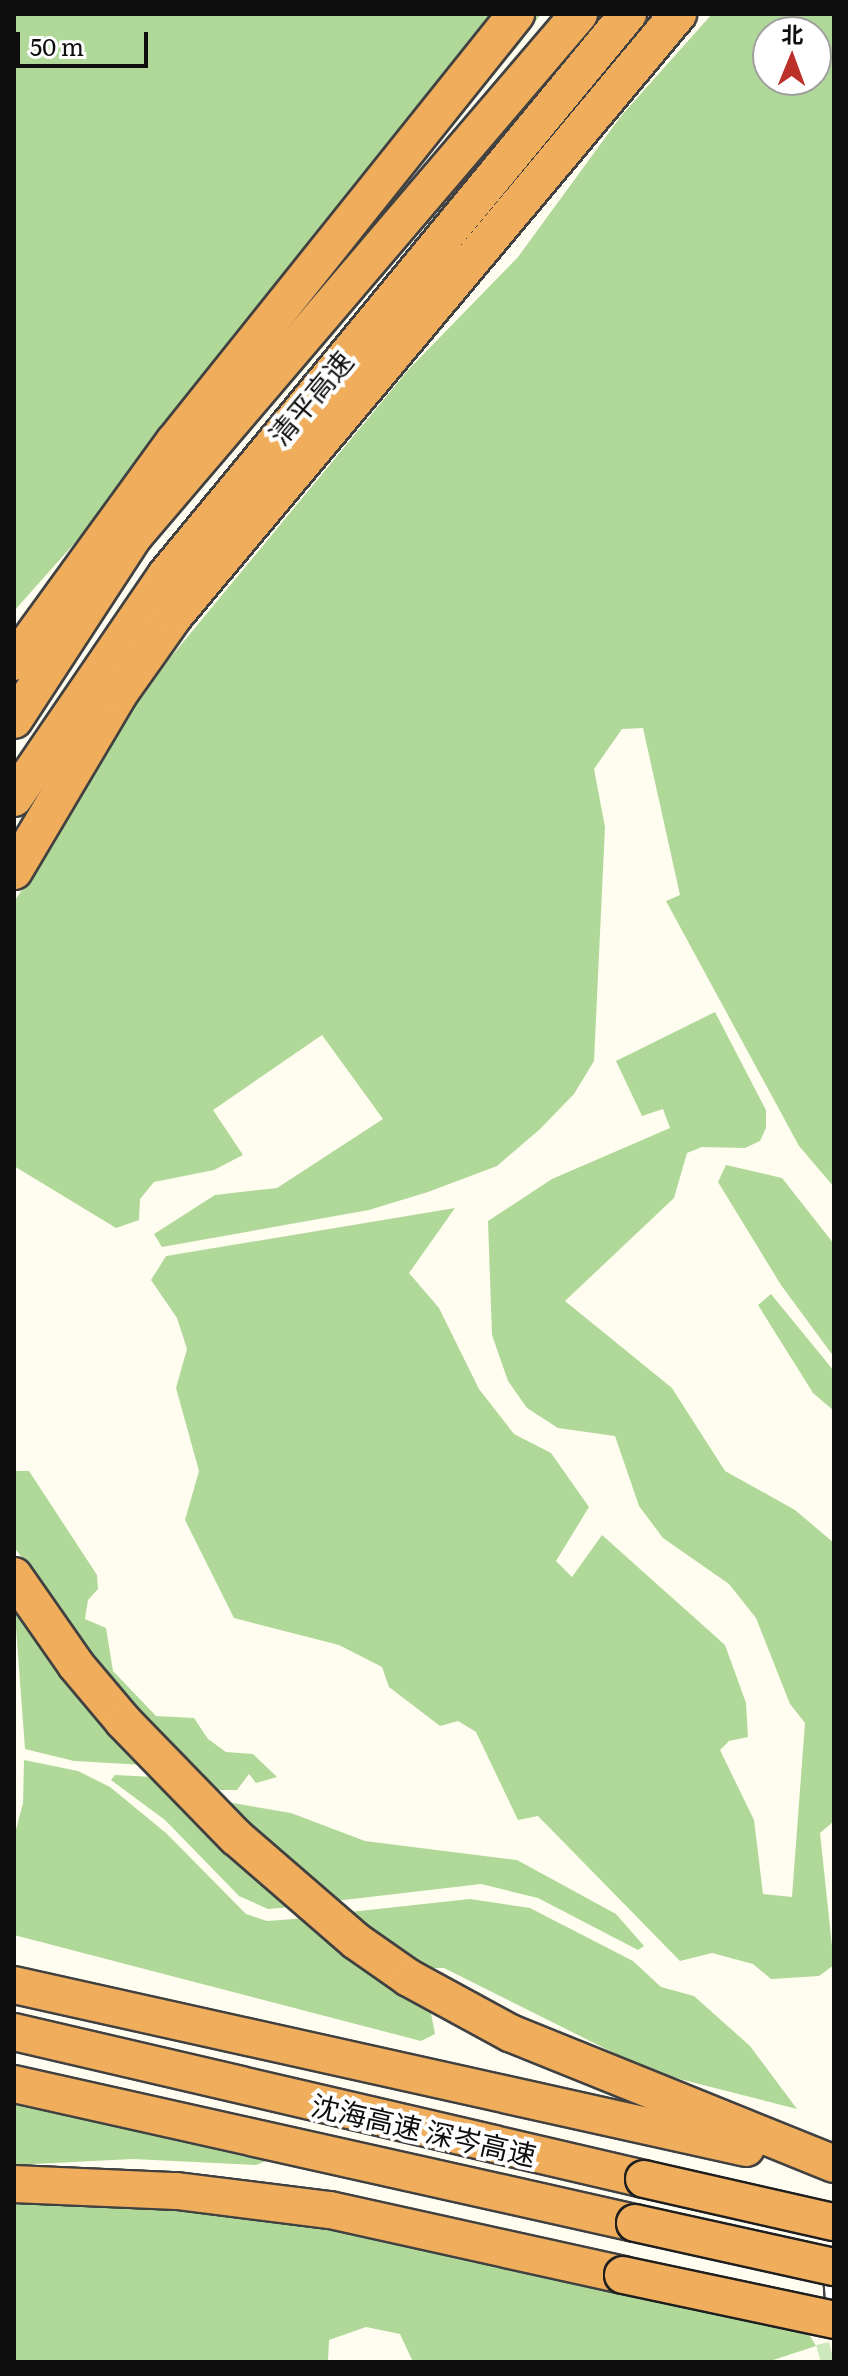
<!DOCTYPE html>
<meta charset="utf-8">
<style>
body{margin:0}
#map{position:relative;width:848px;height:2376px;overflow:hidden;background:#fffdef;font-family:Literata,"Noto Sans SC",serif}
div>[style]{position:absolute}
.green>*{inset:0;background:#cde8ba}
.forest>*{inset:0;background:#b0d999}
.roads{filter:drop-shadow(2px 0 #414141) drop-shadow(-2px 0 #414141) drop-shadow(0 2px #414141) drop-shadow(0 -2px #414141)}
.service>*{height:10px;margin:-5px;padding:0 5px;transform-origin:5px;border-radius:5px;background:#fff}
.motorway>*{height:36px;margin:-18px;padding:0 18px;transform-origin:18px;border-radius:18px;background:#f0ae5c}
.bridges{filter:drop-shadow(2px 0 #1f1f1f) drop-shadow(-2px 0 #1f1f1f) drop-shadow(0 2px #1f1f1f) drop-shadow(0 -2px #1f1f1f)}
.motorway-bridge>*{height:36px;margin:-18px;padding:0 18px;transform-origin:18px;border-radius:18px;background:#f0ae5c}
span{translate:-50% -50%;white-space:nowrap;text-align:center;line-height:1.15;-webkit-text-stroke:8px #fff;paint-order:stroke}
.street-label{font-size:28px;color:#0e0e0e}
.frame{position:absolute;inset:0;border:16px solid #0e0e0e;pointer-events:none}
.north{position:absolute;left:752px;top:16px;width:80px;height:80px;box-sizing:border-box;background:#fff;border:2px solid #9f9f9f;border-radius:50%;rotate:1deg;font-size:22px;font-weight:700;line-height:32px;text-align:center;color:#0e0e0e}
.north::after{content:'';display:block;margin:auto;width:28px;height:36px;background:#bb3029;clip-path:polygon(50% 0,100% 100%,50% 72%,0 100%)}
.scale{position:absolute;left:16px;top:32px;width:132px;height:36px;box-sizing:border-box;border:4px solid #0e0e0e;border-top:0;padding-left:10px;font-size:24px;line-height:28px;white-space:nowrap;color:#0e0e0e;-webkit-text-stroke:6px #fff;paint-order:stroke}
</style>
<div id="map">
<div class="green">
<div style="clip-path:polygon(829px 2342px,834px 2362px,821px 2362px,816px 2345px)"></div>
</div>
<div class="forest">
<div style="clip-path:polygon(14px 14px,541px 14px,517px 47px,14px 611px)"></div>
<div style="clip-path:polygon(evenodd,712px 14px,834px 14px,834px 1187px,799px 1146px,666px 901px,680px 895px,643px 728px,622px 729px,594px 769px,605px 827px,594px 1061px,574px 1094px,539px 1130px,497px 1166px,428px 1192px,369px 1210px,162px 1247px,154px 1234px,215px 1195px,277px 1188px,383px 1119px,322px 1035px,213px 1110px,243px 1155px,214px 1170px,154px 1182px,140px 1199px,139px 1220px,116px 1228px,14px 1166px,14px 902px,69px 818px,108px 733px,409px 369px,518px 257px,621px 116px,712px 14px,768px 32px,816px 32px,816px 80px,768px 80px,768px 32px)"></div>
<div style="clip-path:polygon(715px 1012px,766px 1110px,766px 1128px,760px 1141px,745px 1148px,702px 1147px,687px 1153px,674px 1198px,565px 1301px,672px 1388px,725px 1471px,795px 1510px,834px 1543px,834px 1821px,820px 1833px,834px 1965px,819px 1976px,771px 1979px,753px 1964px,712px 1953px,680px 1961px,538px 1816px,518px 1820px,476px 1732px,458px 1721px,440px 1726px,389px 1687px,382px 1667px,339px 1645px,234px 1618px,185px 1520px,199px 1471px,176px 1388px,187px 1349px,177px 1318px,151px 1280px,166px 1256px,455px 1208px,409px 1273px,439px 1308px,479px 1389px,514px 1434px,551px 1453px,589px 1507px,556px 1561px,572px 1577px,602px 1535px,725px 1645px,746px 1703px,748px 1737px,729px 1741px,720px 1750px,754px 1820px,763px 1894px,792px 1897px,805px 1723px,790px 1704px,756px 1618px,729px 1584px,663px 1538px,639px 1506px,615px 1436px,558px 1428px,527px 1408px,508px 1381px,492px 1335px,488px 1221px,552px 1179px,670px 1128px,663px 1109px,642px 1116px,616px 1061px)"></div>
<div style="clip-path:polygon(726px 1165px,782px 1178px,834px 1244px,834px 1357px,781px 1285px,718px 1182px)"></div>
<div style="clip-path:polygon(771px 1294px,834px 1371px,834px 1411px,813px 1393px,758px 1305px)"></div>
<div style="clip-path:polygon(14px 1471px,29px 1471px,97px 1575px,98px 1589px,88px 1600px,85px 1619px,106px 1628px,113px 1671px,156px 1716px,194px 1718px,208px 1739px,226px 1752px,253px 1754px,277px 1777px,256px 1783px,249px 1774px,237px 1790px,213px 1790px,128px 1700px,14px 1547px)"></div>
<div style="clip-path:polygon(14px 1601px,144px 1765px,74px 1761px,25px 1749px)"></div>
<div style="clip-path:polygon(24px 1760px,78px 1771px,110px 1787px,166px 1833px,246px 1914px,267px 1921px,307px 1918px,430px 2008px,435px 2034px,421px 2041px,14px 1935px,14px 1837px,23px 1803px)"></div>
<div style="clip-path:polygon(115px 1775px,154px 1777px,292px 1907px,268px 1909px,239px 1896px,165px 1820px,111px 1780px)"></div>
<div style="clip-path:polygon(227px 1802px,291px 1813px,365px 1841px,517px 1860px,616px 1914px,644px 1946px,638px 1950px,538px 1898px,481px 1884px,335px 1901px)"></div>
<div style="clip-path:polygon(470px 1899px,530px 1908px,633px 1961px,661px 1987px,694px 1996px,750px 2046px,797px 2109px,652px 2072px,444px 1968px,423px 1968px,350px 1912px)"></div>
<div style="clip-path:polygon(14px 2098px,261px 2150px,269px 2160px,256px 2165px,133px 2159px,14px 2165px)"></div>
<div style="clip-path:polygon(178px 2196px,784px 2292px,816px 2346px,767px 2362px,413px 2362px,400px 2334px,366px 2327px,329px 2340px,328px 2362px,14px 2362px,14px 2200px)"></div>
</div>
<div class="roads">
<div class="service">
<div style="left:829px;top:2274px;width:40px;rotate:85.7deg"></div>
</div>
<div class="motorway">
<div style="left:14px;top:662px;width:272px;rotate:-54deg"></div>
<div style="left:174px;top:442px;width:548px;rotate:-51.37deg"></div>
<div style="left:14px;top:720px;width:220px;rotate:-56.9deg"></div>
<div style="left:134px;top:536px;width:686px;rotate:-49.55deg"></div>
<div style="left:14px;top:798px;width:270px;rotate:-55.7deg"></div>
<div style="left:166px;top:575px;width:727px;rotate:-50.53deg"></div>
<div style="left:14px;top:871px;width:206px;rotate:-59.3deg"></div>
<div style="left:119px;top:694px;width:97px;rotate:-54.7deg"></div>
<div style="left:175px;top:615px;width:784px;rotate:-50.07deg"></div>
<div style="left:14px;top:1576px;width:108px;rotate:55.1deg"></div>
<div style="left:76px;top:1665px;width:75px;rotate:49.9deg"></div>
<div style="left:124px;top:1722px;width:161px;rotate:45.8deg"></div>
<div style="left:236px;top:1837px;width:159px;rotate:40.9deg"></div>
<div style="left:356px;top:1941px;width:65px;rotate:34.9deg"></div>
<div style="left:409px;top:1978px;width:115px;rotate:28.6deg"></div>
<div style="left:510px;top:2033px;width:349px;rotate:22deg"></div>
<div style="left:14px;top:1985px;width:750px;rotate:12.55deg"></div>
<div style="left:14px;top:2032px;width:647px;rotate:13.13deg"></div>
<div style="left:14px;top:2084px;width:636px;rotate:12.62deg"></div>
<div style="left:14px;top:2184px;width:163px;rotate:2.5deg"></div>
<div style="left:177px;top:2191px;width:154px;rotate:7.1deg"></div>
<div style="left:330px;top:2210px;width:300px;rotate:12.5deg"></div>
</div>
</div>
<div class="bridges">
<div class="motorway-bridge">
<div style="left:644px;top:2179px;width:195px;rotate:12.8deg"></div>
<div style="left:635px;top:2223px;width:204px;rotate:12.5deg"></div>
<div style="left:623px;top:2275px;width:216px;rotate:12deg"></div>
</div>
</div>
<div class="street-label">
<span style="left:310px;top:397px;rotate:-50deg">清平高速</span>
<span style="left:424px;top:2129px;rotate:13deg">沈海高速 深岑高速</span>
</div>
<div class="frame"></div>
<div class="north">北</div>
<div class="scale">50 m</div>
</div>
